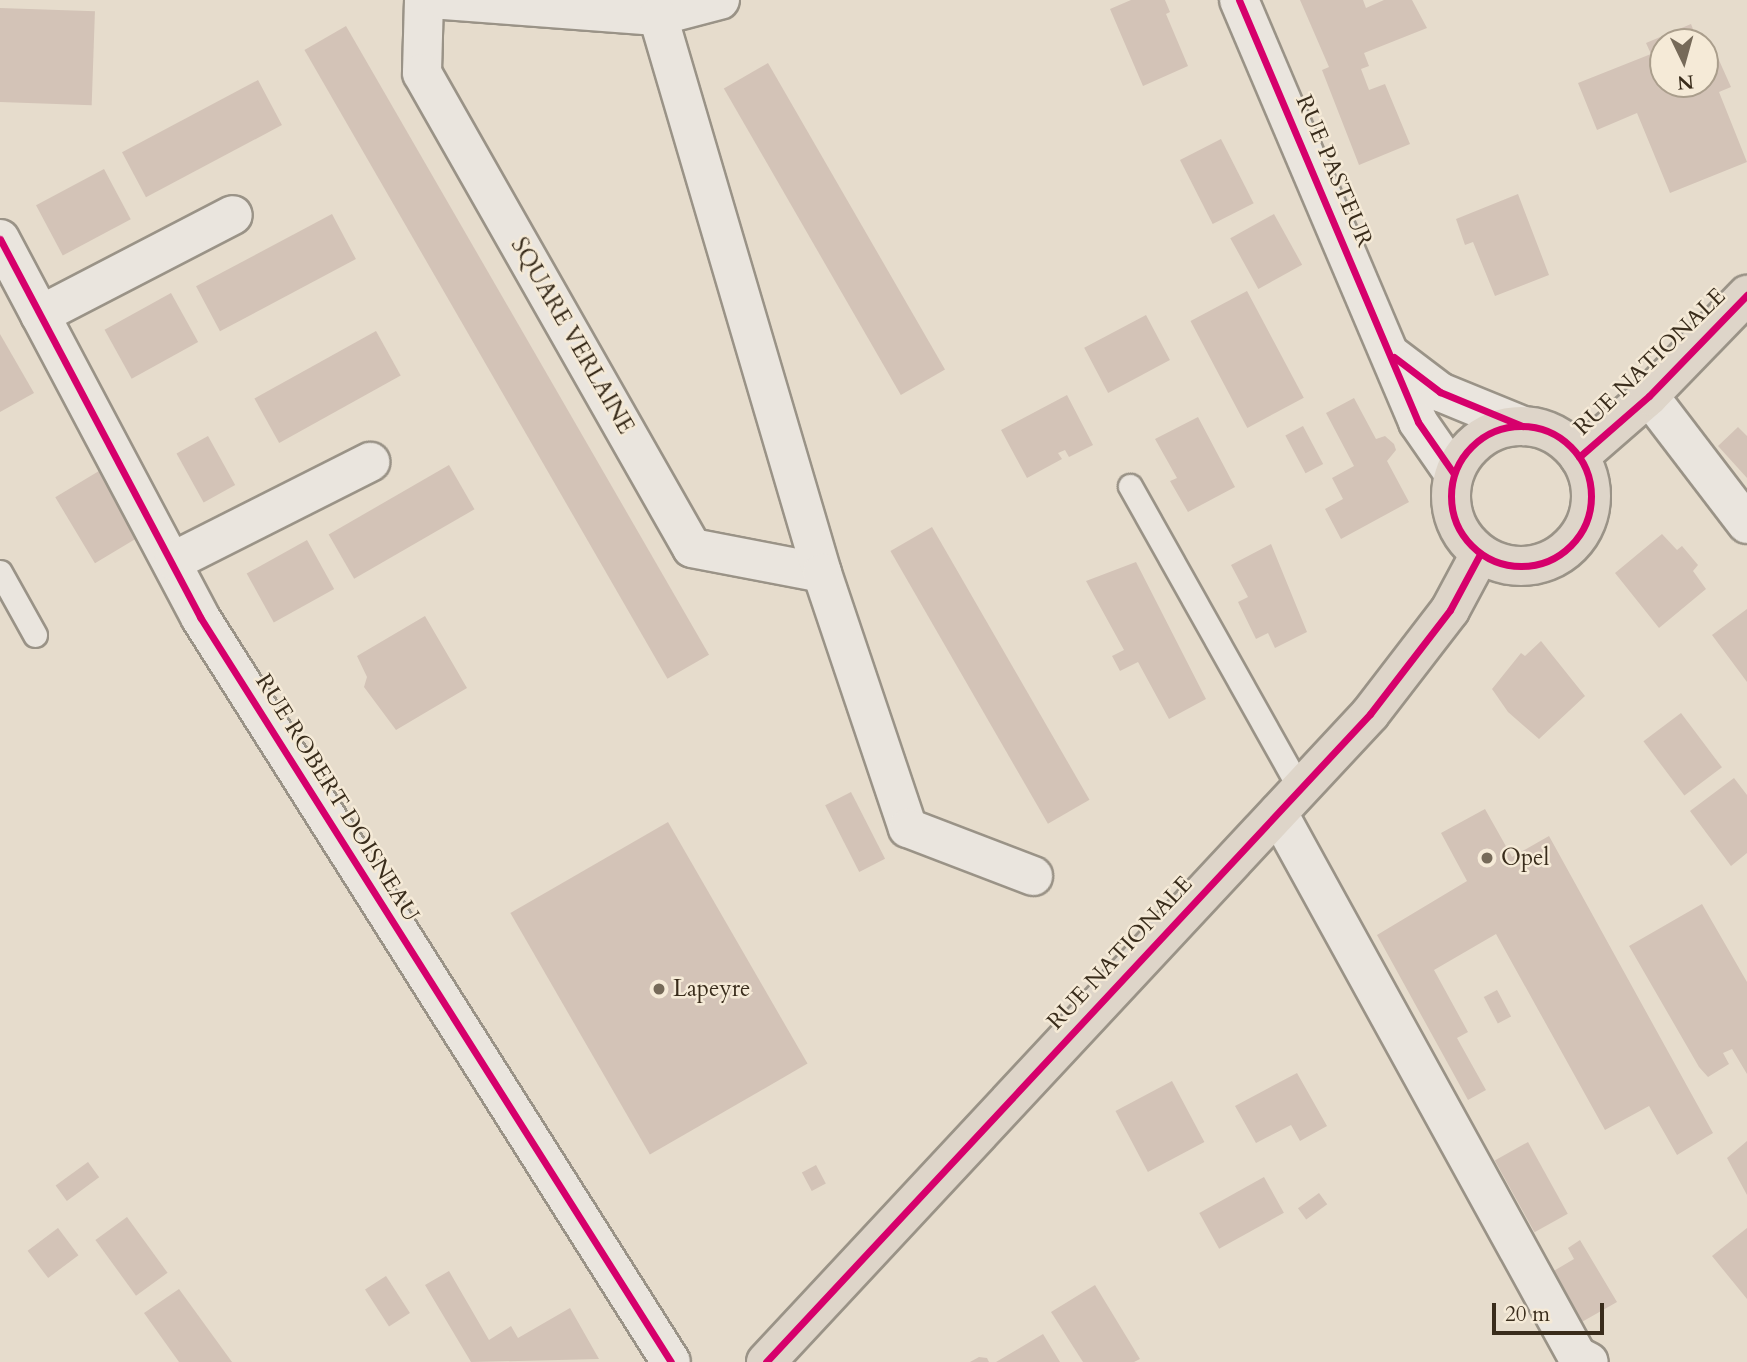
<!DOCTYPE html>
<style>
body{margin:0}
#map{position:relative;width:1747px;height:1362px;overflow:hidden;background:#e6dccc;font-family:Cardo,serif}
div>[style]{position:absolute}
.building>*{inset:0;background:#d3c3b7;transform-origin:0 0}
.roads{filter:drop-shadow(2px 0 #9a9387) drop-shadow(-2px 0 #9a9387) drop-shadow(0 2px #9a9387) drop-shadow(0 -2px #9a9387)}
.service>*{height:23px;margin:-11.5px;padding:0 11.5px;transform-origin:11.5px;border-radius:11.5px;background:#eae5de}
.minor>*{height:38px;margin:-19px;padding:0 19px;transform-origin:19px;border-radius:19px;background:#eae5de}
.secondary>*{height:38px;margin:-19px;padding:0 19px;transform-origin:19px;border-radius:19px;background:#eae5de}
.primary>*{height:38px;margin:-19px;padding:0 19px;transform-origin:19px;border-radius:19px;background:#ded5c9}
.primary>.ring{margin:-19px;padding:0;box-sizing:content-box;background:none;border:38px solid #ded5c9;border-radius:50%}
.cycleway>*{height:7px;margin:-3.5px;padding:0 3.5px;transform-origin:3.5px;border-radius:3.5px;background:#d6006c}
.cycleway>.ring{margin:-3.5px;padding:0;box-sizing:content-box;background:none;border:7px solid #d6006c;border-radius:50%}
.dots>*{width:19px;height:19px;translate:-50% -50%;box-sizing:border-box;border:4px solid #f5ead7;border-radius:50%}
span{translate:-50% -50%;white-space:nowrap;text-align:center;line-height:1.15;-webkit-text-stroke:5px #f5ead7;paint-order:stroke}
.street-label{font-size:23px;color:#392c1b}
.poi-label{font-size:23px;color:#392c1b}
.left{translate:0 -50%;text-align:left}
.north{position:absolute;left:1649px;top:28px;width:70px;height:70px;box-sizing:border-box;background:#f5ead7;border:2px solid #aa9e8c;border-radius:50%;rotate:175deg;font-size:19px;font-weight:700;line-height:28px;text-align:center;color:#392c1b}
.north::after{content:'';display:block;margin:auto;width:24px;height:32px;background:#766a59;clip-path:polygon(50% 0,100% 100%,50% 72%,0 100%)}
.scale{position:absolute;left:1492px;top:1303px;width:112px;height:32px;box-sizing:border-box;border:4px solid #392c1b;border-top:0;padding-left:9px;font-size:21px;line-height:24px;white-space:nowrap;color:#392c1b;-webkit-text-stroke:5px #f5ead7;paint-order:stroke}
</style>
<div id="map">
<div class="building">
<div style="clip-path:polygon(1131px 0,1165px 0,1170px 12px,1166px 14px,1188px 66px,1143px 86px,1110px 9px)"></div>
<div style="clip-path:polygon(1300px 0,1363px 0,1366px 8px,1384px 0,1412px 0,1427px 28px,1364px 53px,1369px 66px,1361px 69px,1369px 90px,1385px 84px,1410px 144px,1359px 165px,1322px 70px,1329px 67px)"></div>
<div style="left:0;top:8px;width:95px;height:94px;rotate:2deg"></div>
<div style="clip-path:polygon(1691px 24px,1698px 42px,1663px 42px,1663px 84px,1705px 84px,1705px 58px,1707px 63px,1718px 58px,1731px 87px,1719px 92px,1747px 162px,1670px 193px,1637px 113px,1597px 130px,1578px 83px,1651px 54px,1646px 43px)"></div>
<div style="left:346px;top:26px;width:726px;height:48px;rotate:60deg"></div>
<div style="left:768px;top:63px;width:354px;height:51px;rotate:60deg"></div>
<div style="left:258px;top:80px;width:51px;height:154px;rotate:62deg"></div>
<div style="left:1221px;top:139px;width:72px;height:46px;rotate:63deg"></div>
<div style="left:104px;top:169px;width:57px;height:77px;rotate:62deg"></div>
<div style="clip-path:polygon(1518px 194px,1549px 275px,1495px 296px,1473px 242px,1465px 245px,1456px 219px)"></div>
<div style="left:332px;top:214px;width:51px;height:154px;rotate:62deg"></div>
<div style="left:1274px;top:214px;width:58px;height:50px;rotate:61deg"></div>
<div style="left:1247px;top:291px;width:121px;height:64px;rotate:62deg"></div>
<div style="left:171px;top:293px;width:56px;height:76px;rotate:61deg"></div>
<div style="left:1146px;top:315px;width:51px;height:70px;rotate:62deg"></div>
<div style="left:376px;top:331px;width:51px;height:139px;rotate:61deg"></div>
<div style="clip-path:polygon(0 334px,34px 393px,0 412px)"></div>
<div style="clip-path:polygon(1067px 395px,1093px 445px,1069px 457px,1065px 450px,1058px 453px,1062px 459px,1027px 478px,1001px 430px)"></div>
<div style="clip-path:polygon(1354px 398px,1376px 439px,1385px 436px,1394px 444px,1396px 450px,1387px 461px,1409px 502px,1341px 539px,1325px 509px,1343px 499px,1332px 478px,1354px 466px,1326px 413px)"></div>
<div style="clip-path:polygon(1198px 417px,1235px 487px,1188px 512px,1170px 481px,1177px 478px,1155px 439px)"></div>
<div style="left:1303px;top:426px;width:43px;height:20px;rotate:62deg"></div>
<div style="clip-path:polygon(1738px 427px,1747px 436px,1747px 478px,1718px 446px)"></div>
<div style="left:208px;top:436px;width:56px;height:36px;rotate:61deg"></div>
<div style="left:449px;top:465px;width:51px;height:139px;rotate:60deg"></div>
<div style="left:99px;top:471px;width:77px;height:51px;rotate:59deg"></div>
<div style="left:932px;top:527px;width:315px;height:48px;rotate:60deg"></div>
<div style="clip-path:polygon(1662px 534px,1677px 550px,1682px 546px,1698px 565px,1693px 571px,1706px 589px,1659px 628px,1615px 573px)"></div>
<div style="left:307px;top:540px;width:56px;height:69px;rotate:61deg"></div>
<div style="clip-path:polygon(1271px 544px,1307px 632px,1275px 648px,1268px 633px,1256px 639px,1238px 602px,1248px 597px,1231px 565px)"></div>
<div style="clip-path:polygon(1136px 562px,1206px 699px,1169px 719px,1138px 662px,1120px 671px,1112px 656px,1124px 650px,1086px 581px)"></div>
<div style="clip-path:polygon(1747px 609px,1747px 682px,1712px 635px)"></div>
<div style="clip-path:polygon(425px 616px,467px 688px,396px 730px,364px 687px,367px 677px,357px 656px)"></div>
<div style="clip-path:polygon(1541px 641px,1585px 696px,1539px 739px,1508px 712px,1492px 689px,1521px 653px,1525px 656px)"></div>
<div style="left:1681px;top:713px;width:68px;height:47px;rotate:53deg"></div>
<div style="clip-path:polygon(1734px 778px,1747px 795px,1747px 853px,1731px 866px,1690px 811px)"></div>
<div style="left:851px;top:792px;width:75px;height:29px;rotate:63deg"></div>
<div style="clip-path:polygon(1485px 809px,1512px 857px,1549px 836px,1713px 1133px,1677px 1155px,1649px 1106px,1605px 1130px,1496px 934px,1434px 970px,1468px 1032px,1457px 1038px,1486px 1090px,1468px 1100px,1377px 935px,1467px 881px,1441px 833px)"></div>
<div style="left:668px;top:822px;width:279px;height:182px;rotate:60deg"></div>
<div style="clip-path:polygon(1702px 904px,1747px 982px,1747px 1074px,1732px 1049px,1723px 1053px,1729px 1064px,1708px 1077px,1699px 1067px,1629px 946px)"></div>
<div style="left:1497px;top:990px;width:30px;height:15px;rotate:62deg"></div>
<div style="clip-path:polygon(1297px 1073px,1327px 1126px,1300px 1141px,1291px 1125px,1256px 1143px,1235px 1106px)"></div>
<div style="left:1172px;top:1081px;width:69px;height:64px;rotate:62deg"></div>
<div style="clip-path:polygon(1747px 1141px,1747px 1195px,1727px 1158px)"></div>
<div style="left:1528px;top:1142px;width:82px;height:38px;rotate:61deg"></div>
<div style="left:88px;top:1162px;width:19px;height:40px;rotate:54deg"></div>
<div style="left:816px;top:1165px;width:21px;height:16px;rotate:62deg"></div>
<div style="left:1264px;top:1177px;width:41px;height:74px;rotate:61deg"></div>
<div style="left:1319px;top:1193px;width:14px;height:26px;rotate:54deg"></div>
<div style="left:127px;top:1217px;width:69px;height:39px;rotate:54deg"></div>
<div style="left:58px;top:1228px;width:34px;height:38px;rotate:53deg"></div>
<div style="clip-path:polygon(1747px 1228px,1747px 1299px,1712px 1256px)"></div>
<div style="clip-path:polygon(1580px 1240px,1617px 1302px,1580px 1323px,1552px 1272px,1574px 1259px,1568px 1248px)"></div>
<div style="clip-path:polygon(449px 1271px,489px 1340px,511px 1326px,518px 1338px,570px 1308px,599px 1359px,471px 1362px,425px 1285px)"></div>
<div style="left:386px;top:1276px;width:44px;height:25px;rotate:57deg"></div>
<div style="clip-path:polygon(1095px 1285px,1140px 1359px,1134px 1362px,1083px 1362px,1051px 1312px)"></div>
<div style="clip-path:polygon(179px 1289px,232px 1362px,179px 1362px,144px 1313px)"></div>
<div style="clip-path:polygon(1043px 1334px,1060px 1362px,996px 1362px,1018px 1349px)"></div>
<div style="clip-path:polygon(979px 1357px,987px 1358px,989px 1362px,970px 1362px)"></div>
</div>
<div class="roads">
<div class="service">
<div style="left:1130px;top:486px;width:347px;rotate:60.7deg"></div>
<div style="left:0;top:572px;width:72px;rotate:60.9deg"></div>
</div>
<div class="minor">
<div style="left:424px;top:0;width:73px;rotate:91.6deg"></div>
<div style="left:422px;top:73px;width:546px;rotate:60.39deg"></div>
<div style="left:692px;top:548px;width:132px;rotate:10.9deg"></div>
<div style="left:444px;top:0;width:215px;rotate:4.3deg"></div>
<div style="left:658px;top:16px;width:64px;rotate:-14.5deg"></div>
<div style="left:658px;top:16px;width:581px;rotate:73.59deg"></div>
<div style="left:822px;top:573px;width:269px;rotate:71.4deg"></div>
<div style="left:908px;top:828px;width:134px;rotate:21deg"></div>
<div style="left:0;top:239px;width:428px;rotate:62.1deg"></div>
<div style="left:200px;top:617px;width:881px;rotate:57.7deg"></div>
<div style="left:40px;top:315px;width:217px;rotate:-27.4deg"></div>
<div style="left:1649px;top:396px;width:161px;rotate:52.6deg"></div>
<div style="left:174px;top:561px;width:220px;rotate:-26.8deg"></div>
<div style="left:1278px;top:813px;width:620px;rotate:61.16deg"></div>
<div style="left:1577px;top:1356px;width:13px;rotate:27deg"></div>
</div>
<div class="secondary">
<div style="left:1239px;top:0;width:458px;rotate:67deg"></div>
<div style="left:1418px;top:422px;width:63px;rotate:55.3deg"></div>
<div style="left:1394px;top:357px;width:58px;rotate:37.3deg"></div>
<div style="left:1440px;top:392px;width:90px;rotate:22.3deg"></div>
</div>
<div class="primary">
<div class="ring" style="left:1451px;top:426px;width:102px;height:102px"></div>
<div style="left:1579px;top:457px;width:93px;rotate:-41.1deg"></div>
<div style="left:1649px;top:396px;width:141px;rotate:-45.9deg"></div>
<div style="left:766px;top:1362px;width:886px;rotate:-47.01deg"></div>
<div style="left:1370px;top:714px;width:131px;rotate:-52.4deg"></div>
<div style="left:1450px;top:610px;width:64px;rotate:-61.8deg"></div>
</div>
</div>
<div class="cycleway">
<div style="left:1239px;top:0;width:458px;rotate:67deg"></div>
<div style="left:1418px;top:422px;width:63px;rotate:55.3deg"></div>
<div style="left:0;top:239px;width:428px;rotate:62.1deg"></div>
<div style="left:200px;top:617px;width:881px;rotate:57.7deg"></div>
<div style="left:1394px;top:357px;width:58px;rotate:37.3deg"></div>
<div style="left:1440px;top:392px;width:89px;rotate:22.5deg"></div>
<div class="ring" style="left:1451px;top:426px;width:133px;height:133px"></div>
<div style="left:1579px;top:457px;width:93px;rotate:-41.1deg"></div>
<div style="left:1649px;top:396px;width:141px;rotate:-45.9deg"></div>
<div style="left:766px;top:1362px;width:886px;rotate:-47.01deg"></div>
<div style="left:1370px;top:714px;width:131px;rotate:-52.4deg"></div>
<div style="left:1450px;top:610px;width:64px;rotate:-61.8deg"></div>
</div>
<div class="dots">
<div style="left:1487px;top:858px;background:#766a59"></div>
<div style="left:659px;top:989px;background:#766a59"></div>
</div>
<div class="street-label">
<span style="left:1334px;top:171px;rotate:67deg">RUE PASTEUR</span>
<span style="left:572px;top:336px;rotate:60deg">SQUARE VERLAINE</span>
<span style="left:1650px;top:362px;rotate:-44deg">RUE NATIONALE</span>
<span style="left:337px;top:798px;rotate:58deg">RUE ROBERT DOISNEAU</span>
<span style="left:1120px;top:953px;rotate:-47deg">RUE NATIONALE</span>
</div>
<div class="poi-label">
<span class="left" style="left:1501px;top:858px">Opel</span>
<span class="left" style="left:673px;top:989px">Lapeyre</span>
</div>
<div class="north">N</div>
<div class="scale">20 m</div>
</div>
